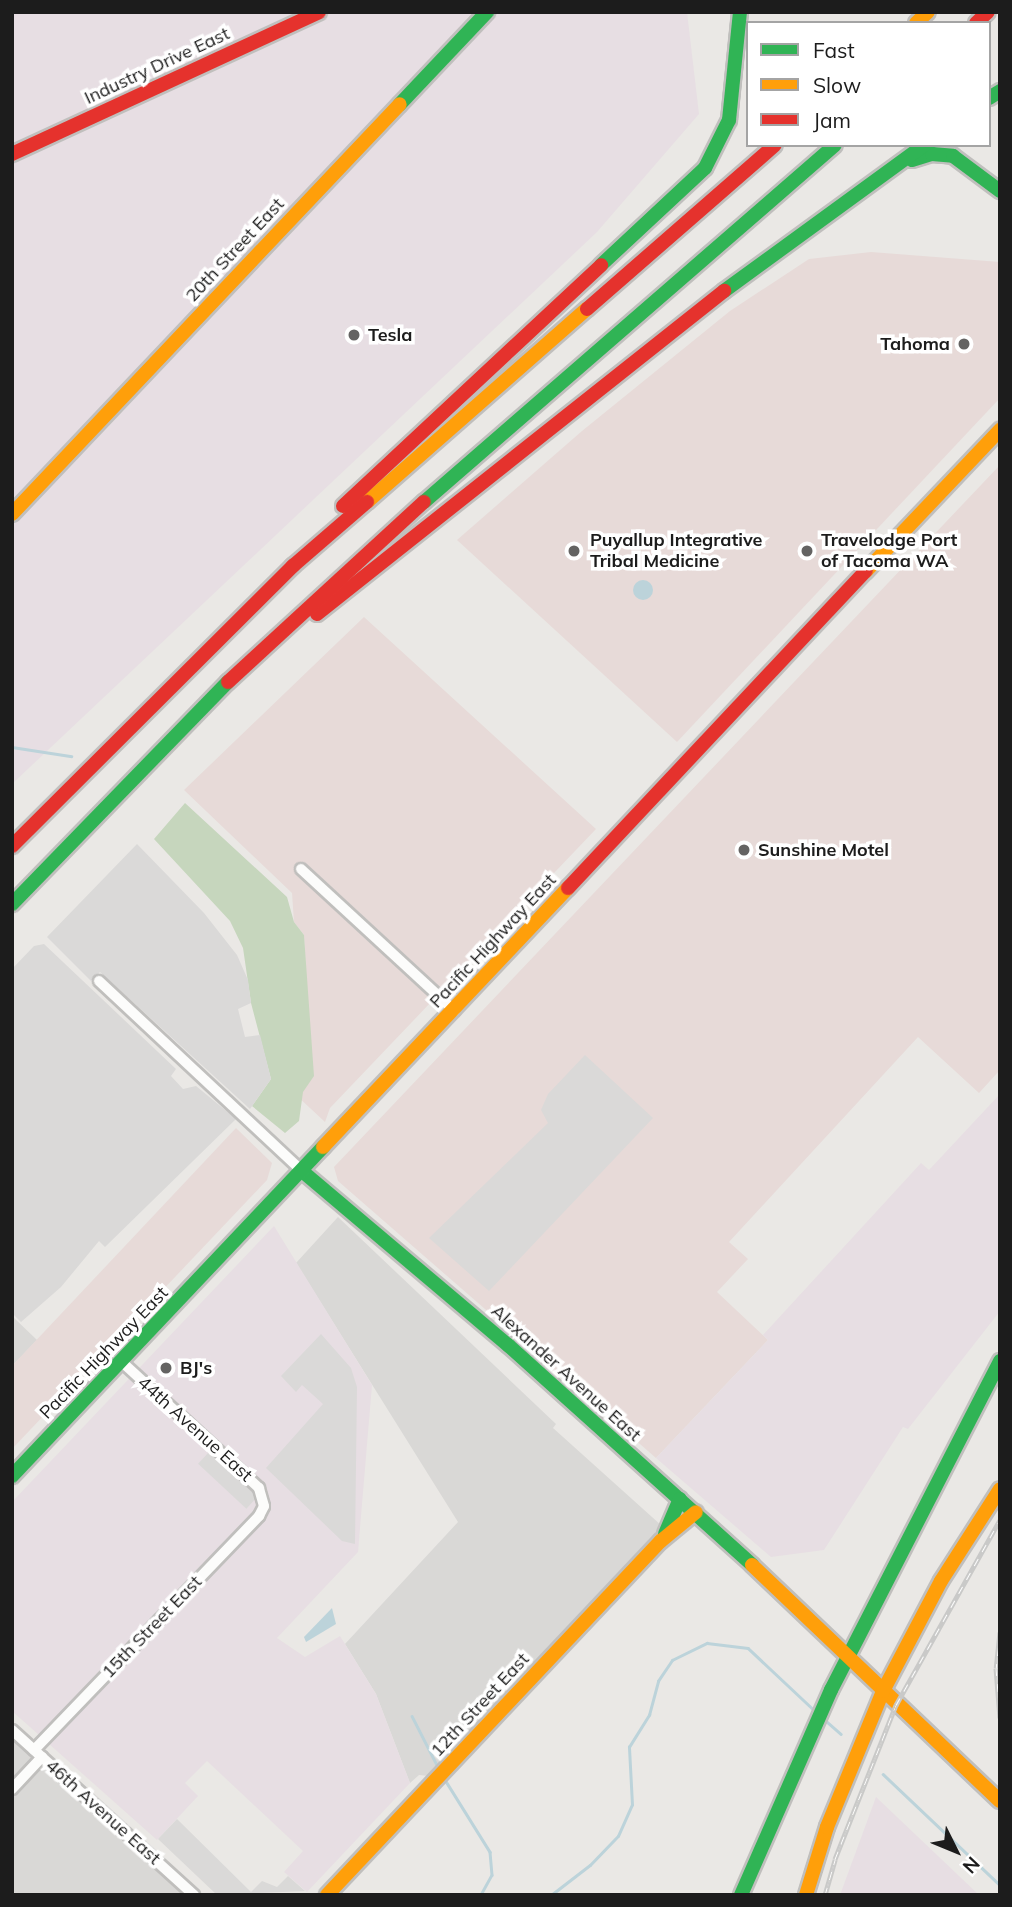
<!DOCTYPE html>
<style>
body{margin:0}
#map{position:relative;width:1012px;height:1907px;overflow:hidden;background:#eae8e5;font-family:Mulish,sans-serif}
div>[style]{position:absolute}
.residential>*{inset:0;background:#d9d8d6}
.commercial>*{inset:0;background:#e7dad8}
.industrial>*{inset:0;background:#e7dee3}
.forest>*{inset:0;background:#c6d6bd}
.parking>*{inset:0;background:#dad9d8;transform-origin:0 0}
.water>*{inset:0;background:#bcd3da}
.round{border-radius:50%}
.stream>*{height:2.5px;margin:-1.25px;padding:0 1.25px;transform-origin:1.25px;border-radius:1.25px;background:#bcd3da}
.roads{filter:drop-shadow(2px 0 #c0bfbd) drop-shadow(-2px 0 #c0bfbd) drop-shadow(0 2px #c0bfbd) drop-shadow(0 -2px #c0bfbd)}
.street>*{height:10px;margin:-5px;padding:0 5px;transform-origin:5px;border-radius:5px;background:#fcfcfb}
.fast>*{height:14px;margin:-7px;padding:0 7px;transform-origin:7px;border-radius:7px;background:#30b455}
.slow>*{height:14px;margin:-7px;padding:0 7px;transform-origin:7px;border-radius:7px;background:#ff9f0a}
.jam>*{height:14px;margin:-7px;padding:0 7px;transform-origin:7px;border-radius:7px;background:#e5322d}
.rail>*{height:5px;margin-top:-2.5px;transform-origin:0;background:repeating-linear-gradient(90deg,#fff 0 8px,#c9c9c8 0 16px);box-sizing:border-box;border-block:2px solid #c9c9c8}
.dots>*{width:19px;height:19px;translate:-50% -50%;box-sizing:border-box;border:4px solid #fff;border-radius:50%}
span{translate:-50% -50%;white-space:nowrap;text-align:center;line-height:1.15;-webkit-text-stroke:7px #fff;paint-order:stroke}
.street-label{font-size:18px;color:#1c1c1c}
.poi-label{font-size:18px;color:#1c1c1c;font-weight:700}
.left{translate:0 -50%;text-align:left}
.right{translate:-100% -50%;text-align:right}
.frame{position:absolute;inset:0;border:14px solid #1c1c1c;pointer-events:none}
.legend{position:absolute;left:746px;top:21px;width:245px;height:126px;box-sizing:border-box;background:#fff;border:2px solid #a4a4a4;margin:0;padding:9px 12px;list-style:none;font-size:21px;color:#1c1c1c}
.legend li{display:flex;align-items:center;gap:14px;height:35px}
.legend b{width:35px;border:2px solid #a4a4a4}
.north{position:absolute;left:921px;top:1816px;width:70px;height:70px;-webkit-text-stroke:5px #fff;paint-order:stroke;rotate:133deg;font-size:19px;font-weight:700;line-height:28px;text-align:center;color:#1c1c1c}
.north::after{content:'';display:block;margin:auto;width:24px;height:32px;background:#1c1c1c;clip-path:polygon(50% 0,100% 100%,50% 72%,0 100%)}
</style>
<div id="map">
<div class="residential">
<div style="clip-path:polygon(338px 1217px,556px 1424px,553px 1428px,662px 1526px,429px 1776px,419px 1775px,410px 1783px,376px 1694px,345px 1644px,458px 1522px,296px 1263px)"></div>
<div style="clip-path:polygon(12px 1316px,37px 1340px,12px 1366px)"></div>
<div style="clip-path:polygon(12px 1734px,183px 1895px,12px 1895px)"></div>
</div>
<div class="commercial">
<div style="clip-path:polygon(871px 252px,1000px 262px,1000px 398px,677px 742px,457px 540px,582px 431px,730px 311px,809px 259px)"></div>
<div style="clip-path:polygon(1000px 465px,1000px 1070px,979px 1093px,918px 1037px,729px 1242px,748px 1259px,717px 1292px,768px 1340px,656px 1458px,338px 1181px,334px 1167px)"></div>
<div style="clip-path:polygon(364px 617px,596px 829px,330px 1108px,325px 1122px,296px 1095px,311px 1074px,304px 935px,294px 922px,292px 893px,184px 790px)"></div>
<div style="clip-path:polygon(236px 1128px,272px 1163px,267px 1180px,12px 1449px,12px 1366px)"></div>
</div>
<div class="industrial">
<div style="clip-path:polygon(12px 12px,687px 12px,699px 114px,597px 232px,12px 784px)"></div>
<div style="clip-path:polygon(1000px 1094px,1000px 1311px,908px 1429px,903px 1427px,824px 1550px,771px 1557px,656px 1458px,768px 1340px,763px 1335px,921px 1163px,929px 1170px)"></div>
<div style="clip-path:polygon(274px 1226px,372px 1385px,358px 1552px,277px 1638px,305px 1657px,340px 1636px,376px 1694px,410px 1783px,307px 1892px,284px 1872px,303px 1851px,207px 1761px,185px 1783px,198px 1796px,157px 1840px,12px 1711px,12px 1502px)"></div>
<div style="clip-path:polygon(876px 1797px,979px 1895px,840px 1895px)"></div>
</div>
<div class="forest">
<div style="clip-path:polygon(185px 803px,287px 897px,294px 922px,304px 935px,314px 1076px,303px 1092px,299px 1121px,285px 1133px,252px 1106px,271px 1079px,251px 1003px,243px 948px,230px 921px,154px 839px)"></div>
</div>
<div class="parking">
<div style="clip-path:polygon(137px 844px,204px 913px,237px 955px,248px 980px,251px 1003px,238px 1009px,245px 1037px,260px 1035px,271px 1079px,250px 1109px,100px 972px,91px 981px,47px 937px)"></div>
<div style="clip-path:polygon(44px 944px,176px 1069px,171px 1076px,183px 1089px,196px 1086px,236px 1119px,105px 1247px,99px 1241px,61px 1287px,21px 1322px,12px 1313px,12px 969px,34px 946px)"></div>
<div style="clip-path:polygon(585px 1055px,653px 1118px,489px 1291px,429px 1238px,548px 1123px,541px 1110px,548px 1094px)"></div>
<div style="clip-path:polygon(321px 1334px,351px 1368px,357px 1387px,355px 1544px,342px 1541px,266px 1468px,323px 1404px,302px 1385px,296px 1392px,281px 1376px)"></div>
<div style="left:209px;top:1452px;width:66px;height:16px;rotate:43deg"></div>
<div style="clip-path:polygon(177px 1819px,251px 1892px,262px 1881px,277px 1887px,288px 1876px,305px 1891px,217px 1895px,158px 1839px)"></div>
</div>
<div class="water">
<div class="round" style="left:633px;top:580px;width:20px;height:20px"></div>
<div style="clip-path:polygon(332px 1608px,336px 1624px,306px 1642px,304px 1637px)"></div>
</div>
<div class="stream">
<div style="left:12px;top:747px;width:60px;rotate:8.7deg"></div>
<div style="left:412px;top:1716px;width:59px;rotate:63deg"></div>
<div style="left:825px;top:1720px;width:21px;rotate:41deg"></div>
<div style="left:883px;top:1774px;width:161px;rotate:43.5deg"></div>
<div style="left:444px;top:1778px;width:87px;rotate:58.1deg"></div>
<div style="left:490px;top:1852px;width:23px;rotate:85deg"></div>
<div style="left:492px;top:1875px;width:23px;rotate:119deg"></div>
<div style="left:551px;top:1895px;width:49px;rotate:-37.6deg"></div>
<div style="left:590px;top:1865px;width:40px;rotate:-46deg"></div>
<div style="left:618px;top:1836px;width:34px;rotate:-66deg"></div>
<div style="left:632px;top:1805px;width:58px;rotate:-93deg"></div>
<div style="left:629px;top:1747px;width:38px;rotate:-58deg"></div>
<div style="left:649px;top:1715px;width:35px;rotate:-75deg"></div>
<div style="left:658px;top:1681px;width:25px;rotate:-56deg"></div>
<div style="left:672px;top:1660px;width:39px;rotate:-26deg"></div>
<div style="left:707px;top:1643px;width:41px;rotate:7deg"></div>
<div style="left:748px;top:1648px;width:92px;rotate:43.2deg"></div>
</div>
<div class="roads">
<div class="street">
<div style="left:301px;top:869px;width:209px;rotate:42.7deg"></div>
<div style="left:99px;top:981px;width:278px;rotate:43.1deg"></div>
<div style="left:12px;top:1730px;width:246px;rotate:42.2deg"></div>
<div style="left:34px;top:1750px;width:325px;rotate:-46.1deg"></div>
<div style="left:259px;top:1516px;width:11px;rotate:-63deg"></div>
<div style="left:264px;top:1506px;width:19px;rotate:-106deg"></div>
<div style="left:259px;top:1488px;width:188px;rotate:-137.4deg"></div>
<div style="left:12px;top:1789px;width:44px;rotate:-46.8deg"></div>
</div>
<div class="fast">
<div style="left:989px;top:98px;width:13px;rotate:-32deg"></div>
<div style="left:400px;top:104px;width:127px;rotate:-46.6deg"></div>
<div style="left:912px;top:160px;width:21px;rotate:-17deg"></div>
<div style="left:932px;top:154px;width:21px;rotate:5deg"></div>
<div style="left:953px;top:156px;width:59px;rotate:36.7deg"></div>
<div style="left:601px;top:265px;width:142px;rotate:-43deg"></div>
<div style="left:705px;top:168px;width:54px;rotate:-63.4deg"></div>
<div style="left:729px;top:120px;width:109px;rotate:-84.2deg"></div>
<div style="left:724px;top:291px;width:248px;rotate:-36.1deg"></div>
<div style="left:424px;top:502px;width:544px;rotate:-40.98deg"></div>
<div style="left:12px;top:904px;width:310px;rotate:-45.8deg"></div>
<div style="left:302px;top:1171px;width:270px;rotate:40.2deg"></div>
<div style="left:508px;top:1345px;width:329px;rotate:42deg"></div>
<div style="left:12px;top:1476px;width:453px;rotate:-46.6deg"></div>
<div style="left:665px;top:1534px;width:38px;rotate:-67deg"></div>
<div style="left:741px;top:1895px;width:224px;rotate:-66.3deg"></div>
<div style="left:831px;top:1690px;width:370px;rotate:-62.8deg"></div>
</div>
<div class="slow">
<div style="left:916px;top:23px;width:16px;rotate:-43deg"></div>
<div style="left:367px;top:502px;width:293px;rotate:-41.3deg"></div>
<div style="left:12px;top:514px;width:564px;rotate:-46.58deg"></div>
<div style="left:866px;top:571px;width:195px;rotate:-46.5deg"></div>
<div style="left:323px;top:1147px;width:357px;rotate:-46.6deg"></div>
<div style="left:752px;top:1565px;width:342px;rotate:43.6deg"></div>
<div style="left:327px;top:1895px;width:487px;rotate:-46.7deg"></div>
<div style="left:661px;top:1541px;width:45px;rotate:-39.6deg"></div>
<div style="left:806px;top:1895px;width:71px;rotate:-72.8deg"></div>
<div style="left:827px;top:1827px;width:147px;rotate:-67.6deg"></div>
<div style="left:883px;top:1691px;width:124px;rotate:-62.2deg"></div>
<div style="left:941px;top:1581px;width:109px;rotate:-57.3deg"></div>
</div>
<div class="jam">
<div style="left:976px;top:23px;width:16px;rotate:-43deg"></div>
<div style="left:12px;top:154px;width:338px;rotate:-24.8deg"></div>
<div style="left:587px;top:309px;width:249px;rotate:-41.1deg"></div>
<div style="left:343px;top:506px;width:353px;rotate:-43deg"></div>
<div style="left:317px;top:614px;width:520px;rotate:-38.44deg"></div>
<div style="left:228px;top:682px;width:266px;rotate:-42.6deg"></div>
<div style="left:12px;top:846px;width:397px;rotate:-44.9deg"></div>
<div style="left:293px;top:566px;width:98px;rotate:-40.9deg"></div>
<div style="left:568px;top:888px;width:435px;rotate:-46.8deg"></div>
</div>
</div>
<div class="rail">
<div style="left:1000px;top:1632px;width:36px;rotate:96deg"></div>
<div style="left:996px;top:1668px;width:50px;rotate:85.4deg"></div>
<div style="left:825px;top:1895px;width:37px;rotate:-74deg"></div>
<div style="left:835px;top:1859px;width:166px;rotate:-68.4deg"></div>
<div style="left:896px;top:1705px;width:212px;rotate:-60.7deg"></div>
</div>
<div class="dots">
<div style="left:354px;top:335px;background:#646362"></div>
<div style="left:964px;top:344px;background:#646362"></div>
<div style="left:574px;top:551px;background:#646362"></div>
<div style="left:807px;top:551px;background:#646362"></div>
<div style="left:744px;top:850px;background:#646362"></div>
<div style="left:166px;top:1368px;background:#646362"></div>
</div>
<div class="street-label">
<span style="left:157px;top:66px;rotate:-25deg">Industry Drive East</span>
<span style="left:235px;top:250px;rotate:-47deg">20th Street East</span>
<span style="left:493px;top:941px;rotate:-47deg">Pacific Highway East</span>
<span style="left:104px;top:1353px;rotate:-46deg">Pacific Highway East</span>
<span style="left:566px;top:1373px;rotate:42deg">Alexander Avenue East</span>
<span style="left:195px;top:1429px;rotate:42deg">44th Avenue East</span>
<span style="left:152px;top:1627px;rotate:-46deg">15th Street East</span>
<span style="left:480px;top:1705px;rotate:-47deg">12th Street East</span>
<span style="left:103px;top:1812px;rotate:42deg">46th Avenue East</span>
</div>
<div class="poi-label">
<span class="left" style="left:368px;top:335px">Tesla</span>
<span class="right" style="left:950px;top:344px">Tahoma</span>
<span class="left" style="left:590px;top:551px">Puyallup Integrative<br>Tribal Medicine</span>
<span class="left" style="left:821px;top:551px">Travelodge Port<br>of Tacoma WA</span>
<span class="left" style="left:758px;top:850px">Sunshine Motel</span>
<span class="left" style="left:180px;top:1368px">BJ's</span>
</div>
<div class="frame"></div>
<ul class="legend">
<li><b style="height:9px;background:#30b455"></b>Fast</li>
<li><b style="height:9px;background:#ff9f0a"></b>Slow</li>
<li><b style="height:9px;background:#e5322d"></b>Jam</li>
</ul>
<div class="north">N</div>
</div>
